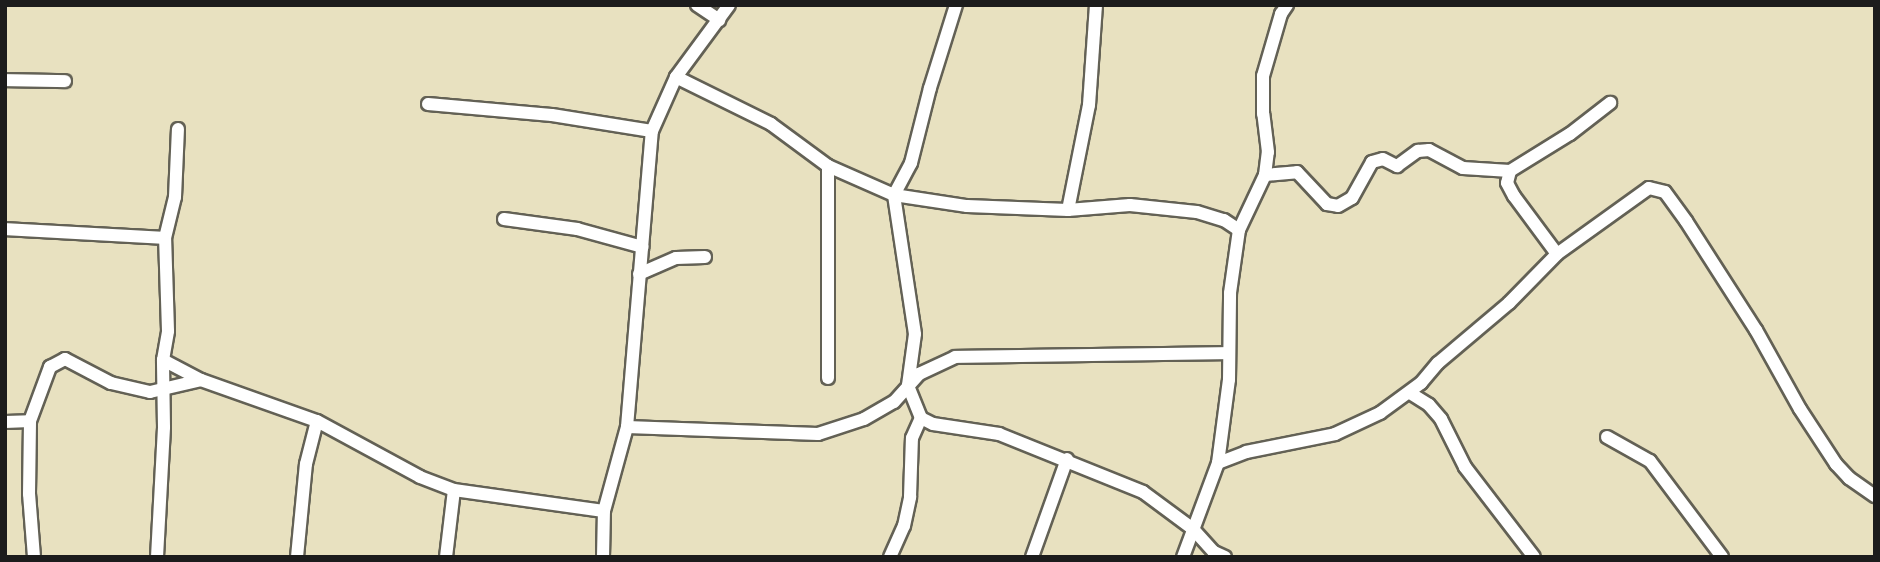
<!DOCTYPE html>
<style>
body{margin:0}
#map{position:relative;width:1880px;height:562px;overflow:hidden;background:#e8e1c0;font-family:"Libre Caslon Text",serif}
div>[style]{position:absolute}
.roads{filter:drop-shadow(2px 0 #636155) drop-shadow(-2px 0 #636155) drop-shadow(0 2px #636155) drop-shadow(0 -2px #636155)}
.minor>*{height:12px;margin:-6px;padding:0 6px;transform-origin:6px;border-radius:6px;background:#fff}
span{translate:-50% -50%;white-space:nowrap;text-align:center;line-height:1.15;-webkit-text-stroke:5px #f7f3e8;paint-order:stroke}
.frame{position:absolute;inset:0;border:7px solid #1c1c1c;pointer-events:none}
</style>
<div id="map">
<div class="roads">
<div class="minor">
<div style="left:697px;top:5px;width:27px;rotate:34deg"></div>
<div style="left:676px;top:77px;width:106px;rotate:26.3deg"></div>
<div style="left:771px;top:124px;width:71px;rotate:36.4deg"></div>
<div style="left:828px;top:166px;width:72px;rotate:23.7deg"></div>
<div style="left:894px;top:195px;width:74px;rotate:8.6deg"></div>
<div style="left:967px;top:206px;width:101px;rotate:2.3deg"></div>
<div style="left:1068px;top:210px;width:62px;rotate:-4.6deg"></div>
<div style="left:1130px;top:205px;width:67px;rotate:6deg"></div>
<div style="left:1197px;top:212px;width:28px;rotate:17deg"></div>
<div style="left:1224px;top:220px;width:18px;rotate:34deg"></div>
<div style="left:5px;top:80px;width:60px;rotate:1deg"></div>
<div style="left:428px;top:104px;width:124px;rotate:5.1deg"></div>
<div style="left:552px;top:115px;width:101px;rotate:9.1deg"></div>
<div style="left:828px;top:166px;width:212px;rotate:90deg"></div>
<div style="left:1510px;top:171px;width:12px;rotate:104deg"></div>
<div style="left:1507px;top:183px;width:15px;rotate:62deg"></div>
<div style="left:1514px;top:196px;width:72px;rotate:53.4deg"></div>
<div style="left:1265px;top:175px;width:32px;rotate:-5deg"></div>
<div style="left:1297px;top:172px;width:44px;rotate:46.8deg"></div>
<div style="left:1327px;top:204px;width:11px;rotate:10deg"></div>
<div style="left:1338px;top:206px;width:16px;rotate:-30deg"></div>
<div style="left:1352px;top:198px;width:41px;rotate:-60.9deg"></div>
<div style="left:1372px;top:162px;width:11px;rotate:-15deg"></div>
<div style="left:1383px;top:159px;width:16px;rotate:27deg"></div>
<div style="left:1397px;top:166px;width:26px;rotate:-36deg"></div>
<div style="left:1418px;top:151px;width:11px;rotate:-5deg"></div>
<div style="left:1429px;top:150px;width:38px;rotate:28deg"></div>
<div style="left:1463px;top:168px;width:47px;rotate:3.7deg"></div>
<div style="left:1510px;top:171px;width:70px;rotate:-31.7deg"></div>
<div style="left:1570px;top:134px;width:51px;rotate:-37.8deg"></div>
<div style="left:1068px;top:210px;width:107px;rotate:-78.7deg"></div>
<div style="left:1089px;top:105px;width:100px;rotate:-86deg"></div>
<div style="left:504px;top:219px;width:74px;rotate:7.8deg"></div>
<div style="left:577px;top:229px;width:68px;rotate:15.3deg"></div>
<div style="left:5px;top:229px;width:160px;rotate:3.2deg"></div>
<div style="left:639px;top:274px;width:40px;rotate:-23.4deg"></div>
<div style="left:676px;top:258px;width:29px;rotate:-2deg"></div>
<div style="left:163px;top:360px;width:43px;rotate:27.8deg"></div>
<div style="left:201px;top:380px;width:123px;rotate:19.5deg"></div>
<div style="left:317px;top:421px;width:117px;rotate:28.5deg"></div>
<div style="left:420px;top:477px;width:36px;rotate:21deg"></div>
<div style="left:454px;top:490px;width:151px;rotate:8deg"></div>
<div style="left:1410px;top:393px;width:22px;rotate:32deg"></div>
<div style="left:1429px;top:405px;width:18px;rotate:49deg"></div>
<div style="left:1441px;top:419px;width:54px;rotate:63.4deg"></div>
<div style="left:1465px;top:467px;width:113px;rotate:52.5deg"></div>
<div style="left:921px;top:418px;width:13px;rotate:27deg"></div>
<div style="left:933px;top:424px;width:67px;rotate:8.6deg"></div>
<div style="left:999px;top:434px;width:155px;rotate:21.9deg"></div>
<div style="left:1143px;top:492px;width:62px;rotate:36.5deg"></div>
<div style="left:1193px;top:529px;width:31px;rotate:48deg"></div>
<div style="left:1214px;top:552px;width:12px;rotate:24deg"></div>
<div style="left:5px;top:422px;width:25px;rotate:-2deg"></div>
<div style="left:627px;top:427px;width:191px;rotate:2.1deg"></div>
<div style="left:818px;top:434px;width:48px;rotate:-18.1deg"></div>
<div style="left:864px;top:419px;width:34px;rotate:-30deg"></div>
<div style="left:894px;top:402px;width:38px;rotate:-48deg"></div>
<div style="left:919px;top:374px;width:40px;rotate:-25deg"></div>
<div style="left:955px;top:357px;width:274px;rotate:-0.8deg"></div>
<div style="left:1607px;top:437px;width:49px;rotate:29.2deg"></div>
<div style="left:1650px;top:461px;width:120px;rotate:53.1deg"></div>
<div style="left:1218px;top:463px;width:30px;rotate:-21deg"></div>
<div style="left:1246px;top:452px;width:91px;rotate:-11.4deg"></div>
<div style="left:1335px;top:434px;width:50px;rotate:-25deg"></div>
<div style="left:1380px;top:413px;width:51px;rotate:-36.2deg"></div>
<div style="left:1421px;top:383px;width:26px;rotate:-50deg"></div>
<div style="left:1438px;top:363px;width:93px;rotate:-40.2deg"></div>
<div style="left:1509px;top:303px;width:69px;rotate:-45.6deg"></div>
<div style="left:1557px;top:254px;width:113px;rotate:-35.7deg"></div>
<div style="left:1649px;top:188px;width:16px;rotate:14deg"></div>
<div style="left:1665px;top:192px;width:36px;rotate:54deg"></div>
<div style="left:1686px;top:221px;width:130px;rotate:57.3deg"></div>
<div style="left:1756px;top:330px;width:90px;rotate:60.9deg"></div>
<div style="left:1800px;top:409px;width:66px;rotate:56.8deg"></div>
<div style="left:1836px;top:464px;width:19px;rotate:47deg"></div>
<div style="left:1849px;top:478px;width:32px;rotate:35deg"></div>
<div style="left:34px;top:557px;width:63px;rotate:-94.5deg"></div>
<div style="left:29px;top:494px;width:73px;rotate:-89.2deg"></div>
<div style="left:30px;top:421px;width:58px;rotate:-69.7deg"></div>
<div style="left:50px;top:367px;width:17px;rotate:-28deg"></div>
<div style="left:65px;top:359px;width:52px;rotate:27.6deg"></div>
<div style="left:111px;top:383px;width:40px;rotate:13deg"></div>
<div style="left:150px;top:392px;width:52px;rotate:-13.2deg"></div>
<div style="left:157px;top:557px;width:130px;rotate:-86.9deg"></div>
<div style="left:164px;top:427px;width:67px;rotate:-90.9deg"></div>
<div style="left:163px;top:360px;width:29px;rotate:-80deg"></div>
<div style="left:168px;top:331px;width:93px;rotate:-91.8deg"></div>
<div style="left:165px;top:238px;width:42px;rotate:-76.3deg"></div>
<div style="left:175px;top:197px;width:68px;rotate:-87.5deg"></div>
<div style="left:297px;top:557px;width:93px;rotate:-84.5deg"></div>
<div style="left:306px;top:464px;width:44px;rotate:-75.7deg"></div>
<div style="left:446px;top:557px;width:67px;rotate:-83.2deg"></div>
<div style="left:603px;top:557px;width:46px;rotate:-88.8deg"></div>
<div style="left:604px;top:511px;width:87px;rotate:-74.7deg"></div>
<div style="left:627px;top:427px;width:297px;rotate:-85.2deg"></div>
<div style="left:652px;top:131px;width:59px;rotate:-66deg"></div>
<div style="left:676px;top:77px;width:89px;rotate:-53.6deg"></div>
<div style="left:890px;top:557px;width:34px;rotate:-66deg"></div>
<div style="left:904px;top:526px;width:30px;rotate:-78deg"></div>
<div style="left:910px;top:497px;width:59px;rotate:-88.1deg"></div>
<div style="left:912px;top:438px;width:22px;rotate:-66deg"></div>
<div style="left:921px;top:418px;width:35px;rotate:-112deg"></div>
<div style="left:908px;top:385px;width:51px;rotate:-82.2deg"></div>
<div style="left:915px;top:334px;width:141px;rotate:-98.6deg"></div>
<div style="left:894px;top:195px;width:36px;rotate:-62deg"></div>
<div style="left:911px;top:163px;width:77px;rotate:-75.8deg"></div>
<div style="left:930px;top:88px;width:87px;rotate:-72.6deg"></div>
<div style="left:1032px;top:557px;width:104px;rotate:-70.3deg"></div>
<div style="left:1183px;top:557px;width:100px;rotate:-69.6deg"></div>
<div style="left:1218px;top:463px;width:84px;rotate:-82.5deg"></div>
<div style="left:1229px;top:380px;width:87px;rotate:-89.3deg"></div>
<div style="left:1230px;top:293px;width:64px;rotate:-81.9deg"></div>
<div style="left:1239px;top:230px;width:61px;rotate:-64.7deg"></div>
<div style="left:1265px;top:175px;width:23px;rotate:-83deg"></div>
<div style="left:1268px;top:152px;width:38px;rotate:-97deg"></div>
<div style="left:1263px;top:114px;width:38px;rotate:-90deg"></div>
<div style="left:1263px;top:76px;width:65px;rotate:-73.8deg"></div>
<div style="left:1281px;top:14px;width:11px;rotate:-56deg"></div>
</div>
</div>
<div class="frame"></div>
</div>
